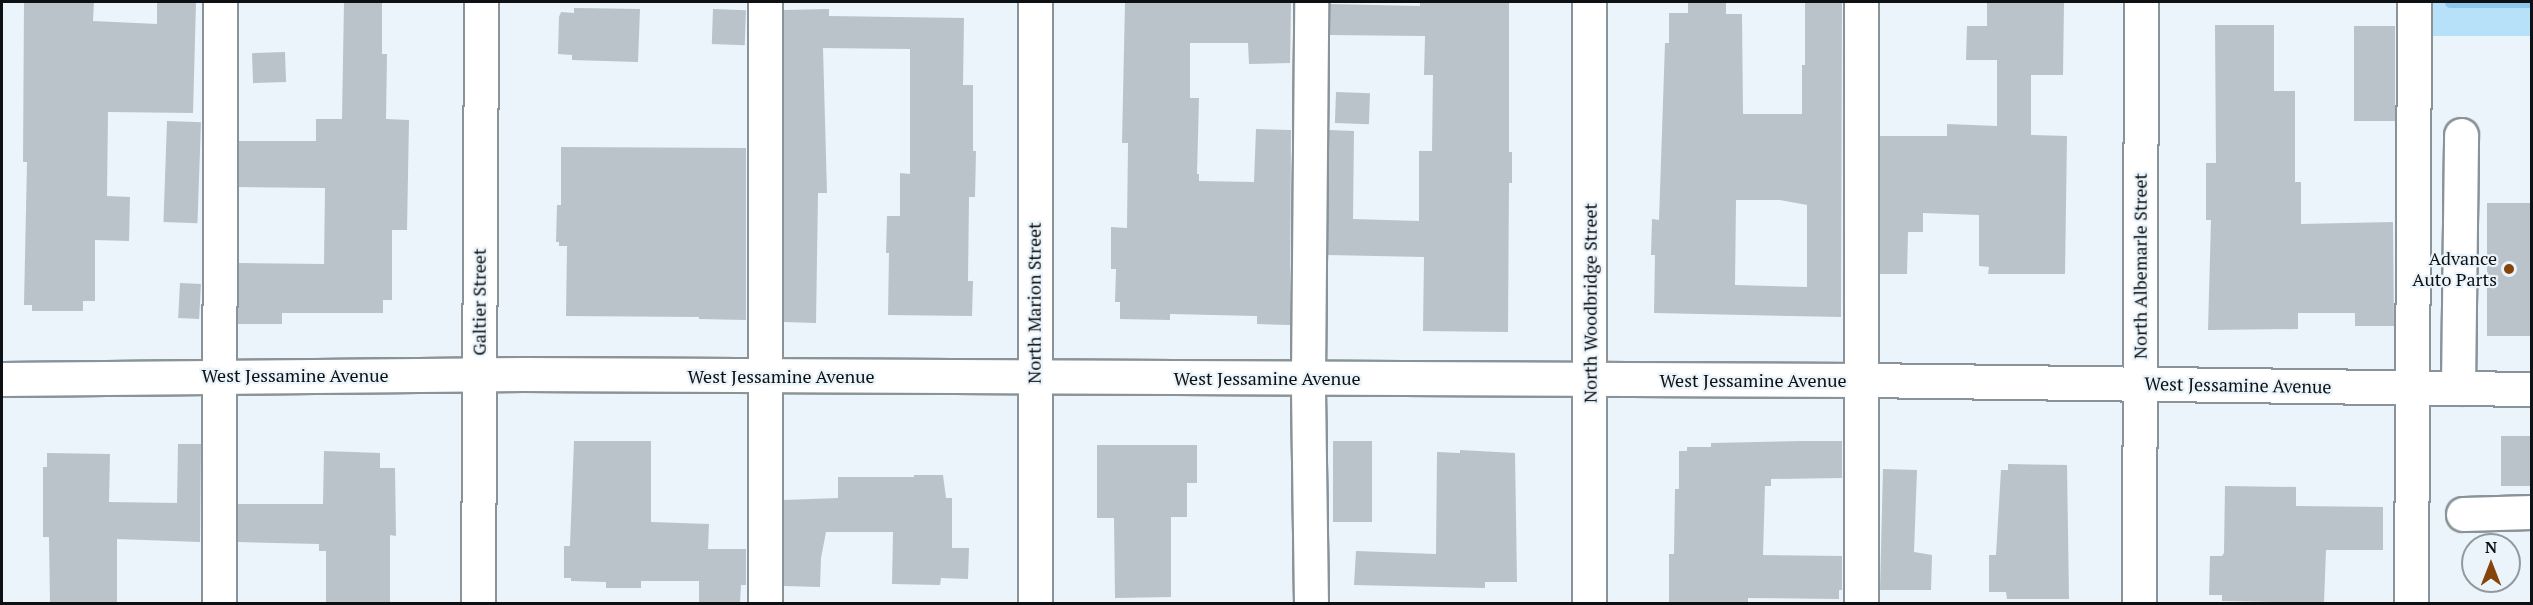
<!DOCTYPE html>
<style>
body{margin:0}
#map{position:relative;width:2533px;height:605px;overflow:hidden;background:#eaf4fa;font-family:"PT Serif",serif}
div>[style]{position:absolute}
.green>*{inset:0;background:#b7e1f9;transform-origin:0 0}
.stream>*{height:10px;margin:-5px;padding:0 5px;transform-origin:5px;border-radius:5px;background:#8cc9ec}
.building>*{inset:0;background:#b9c3c9;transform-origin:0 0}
.roads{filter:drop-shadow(2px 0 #899398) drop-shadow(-2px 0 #899398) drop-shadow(0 2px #899398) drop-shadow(0 -2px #899398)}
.minor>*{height:33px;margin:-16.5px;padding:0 16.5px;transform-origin:16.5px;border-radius:16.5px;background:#fff}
.dots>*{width:16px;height:16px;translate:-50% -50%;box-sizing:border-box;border:3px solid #eaf4fa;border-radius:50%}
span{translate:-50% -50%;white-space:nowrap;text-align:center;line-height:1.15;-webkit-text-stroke:4.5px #eaf4fa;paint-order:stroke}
.poi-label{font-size:18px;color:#0e1113}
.right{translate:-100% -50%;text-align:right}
.street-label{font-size:18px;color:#0e1113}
.frame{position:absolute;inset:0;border:3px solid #0e1113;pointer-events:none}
.north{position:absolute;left:2461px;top:533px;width:60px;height:60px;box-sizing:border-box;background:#eaf4fa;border:2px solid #92999e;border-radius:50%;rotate:0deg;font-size:16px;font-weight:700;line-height:24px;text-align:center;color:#0e1113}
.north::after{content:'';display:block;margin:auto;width:21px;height:27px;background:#84440c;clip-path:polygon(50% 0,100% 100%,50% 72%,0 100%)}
</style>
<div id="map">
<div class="green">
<div style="left:2426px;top:2px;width:105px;height:34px"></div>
</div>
<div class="stream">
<div style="left:2450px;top:3px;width:82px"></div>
</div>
<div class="building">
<div style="clip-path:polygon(24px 2px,94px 2px,93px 21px,157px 24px,157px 2px,196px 2px,193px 113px,108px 112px,107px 196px,130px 197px,129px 241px,95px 240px,95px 301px,83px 301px,83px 311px,32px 311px,32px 305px,24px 305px,27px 162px,23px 162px)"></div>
<div style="clip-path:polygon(344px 2px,382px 2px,382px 54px,387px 54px,386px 119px,409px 120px,407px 230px,392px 230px,392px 300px,383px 300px,383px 313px,282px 313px,282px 324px,238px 324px,238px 263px,324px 264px,325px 188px,238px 187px,239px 141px,316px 141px,316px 119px,342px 119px)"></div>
<div style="clip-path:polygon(1125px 2px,1291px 2px,1290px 63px,1249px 64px,1248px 43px,1190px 43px,1190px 98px,1199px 98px,1197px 174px,1199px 174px,1199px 181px,1254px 182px,1256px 129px,1291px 130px,1290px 325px,1257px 324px,1257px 316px,1170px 314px,1170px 320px,1120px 319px,1120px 302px,1115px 302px,1116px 269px,1111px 269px,1111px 227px,1127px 228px,1128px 143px,1122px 143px)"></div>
<div style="clip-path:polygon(1420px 2px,1509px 2px,1509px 152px,1512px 152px,1512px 183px,1509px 183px,1508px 332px,1423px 331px,1424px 257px,1328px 255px,1329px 130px,1354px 131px,1353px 219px,1419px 221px,1419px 151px,1432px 151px,1433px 75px,1424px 75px,1425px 36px,1329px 35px,1330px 4px,1420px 6px)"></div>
<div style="clip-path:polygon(evenodd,1688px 2px,1726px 2px,1726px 14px,1742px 14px,1743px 114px,1802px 114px,1802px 65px,1805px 65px,1805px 2px,1842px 2px,1841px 317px,1654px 313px,1655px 255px,1651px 255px,1652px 219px,1659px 220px,1665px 43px,1669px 43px,1669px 13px,1688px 13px,1688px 2px,1736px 200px,1780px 200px,1807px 205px,1807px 287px,1735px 285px,1736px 200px)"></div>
<div style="clip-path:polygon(1987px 2px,2064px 2px,2063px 75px,2031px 75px,2031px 135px,2067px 136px,2065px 274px,1988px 274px,1989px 267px,1979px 266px,1979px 215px,1923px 213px,1923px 232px,1908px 232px,1907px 274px,1880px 274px,1880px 136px,1947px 136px,1947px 124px,1997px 126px,1997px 60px,1966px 60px,1967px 26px,1987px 26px)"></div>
<div style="clip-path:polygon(574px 8px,640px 9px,638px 62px,572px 60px,572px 55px,558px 54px,559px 17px,561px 12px,574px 13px)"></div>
<div style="left:713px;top:9px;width:33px;height:35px;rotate:2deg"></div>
<div style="clip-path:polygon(829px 9px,829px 16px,964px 18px,963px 85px,973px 85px,973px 151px,976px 151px,975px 197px,969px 197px,968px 281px,973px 281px,972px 316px,888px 315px,889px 253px,886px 253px,887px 216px,900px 216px,900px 173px,910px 174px,910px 49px,823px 48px,827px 193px,818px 193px,816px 323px,784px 322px,784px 10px)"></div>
<div style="clip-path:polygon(2215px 25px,2274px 25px,2274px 91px,2295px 91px,2295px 182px,2301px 182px,2301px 224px,2393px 222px,2394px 326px,2355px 326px,2355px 313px,2298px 313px,2298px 329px,2208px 330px,2211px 220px,2206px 220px,2206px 163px,2216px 163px)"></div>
<div style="left:2354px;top:26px;width:41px;height:95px"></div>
<div style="left:285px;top:52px;width:30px;height:33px;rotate:88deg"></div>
<div style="left:1336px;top:92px;width:34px;height:31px;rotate:2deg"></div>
<div style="left:167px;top:121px;width:34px;height:101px;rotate:2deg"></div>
<div style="clip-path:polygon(561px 147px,746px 148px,746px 320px,699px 319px,699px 317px,566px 316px,567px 246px,559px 246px,559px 242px,556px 242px,557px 205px,561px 205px)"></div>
<div style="left:2487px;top:203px;width:45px;height:133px"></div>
<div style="left:180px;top:283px;width:21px;height:35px;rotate:3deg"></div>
<div style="left:2501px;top:436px;width:31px;height:50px"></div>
<div style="clip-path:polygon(574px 441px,651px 441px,651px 522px,709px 524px,708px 549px,746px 549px,746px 585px,741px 585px,740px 603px,699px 603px,699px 581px,641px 581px,641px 588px,606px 588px,606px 582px,571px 581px,571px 578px,564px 578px,564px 546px,570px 546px)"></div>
<div style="left:1333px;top:441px;width:39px;height:81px"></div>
<div style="clip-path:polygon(1801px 441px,1842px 441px,1842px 478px,1771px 479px,1771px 486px,1765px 486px,1763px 555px,1842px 556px,1842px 590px,1839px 590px,1839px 599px,1748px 598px,1748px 603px,1669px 603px,1669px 554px,1674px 554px,1675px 489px,1679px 489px,1679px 451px,1687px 451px,1687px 447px,1711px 447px,1711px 443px)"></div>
<div style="clip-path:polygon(178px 444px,201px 444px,200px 542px,117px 539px,117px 603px,50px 603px,49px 537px,43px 537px,43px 467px,47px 467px,47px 453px,110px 454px,109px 502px,177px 503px)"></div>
<div style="clip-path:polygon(1097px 445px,1197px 445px,1197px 483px,1187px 483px,1187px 517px,1171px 517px,1171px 597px,1115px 598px,1114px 518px,1097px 518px)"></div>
<div style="clip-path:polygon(1460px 450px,1515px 453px,1517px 582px,1485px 582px,1485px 588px,1354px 585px,1356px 551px,1436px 554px,1437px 452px,1460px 453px)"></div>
<div style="clip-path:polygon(324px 451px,380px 453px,380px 468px,395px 468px,396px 536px,390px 535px,390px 603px,326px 603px,326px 551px,319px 551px,319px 544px,238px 542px,238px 504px,323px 504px)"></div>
<div style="clip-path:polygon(2008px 464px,2067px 465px,2069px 599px,2007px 599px,2006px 592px,1989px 592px,1989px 555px,1996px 555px,2001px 470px,2008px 470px)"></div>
<div style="clip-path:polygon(1883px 469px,1917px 470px,1914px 552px,1932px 555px,1931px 590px,1880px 590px)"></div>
<div style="clip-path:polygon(914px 475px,943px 475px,946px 498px,952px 498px,952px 548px,969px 548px,968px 579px,941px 578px,940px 585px,892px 584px,893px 532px,826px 532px,821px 558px,820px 587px,784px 586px,784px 500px,838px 498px,838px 477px,914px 477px)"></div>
<div style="clip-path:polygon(2225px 486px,2296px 487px,2296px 506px,2383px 507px,2383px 550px,2326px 550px,2324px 603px,2222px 601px,2222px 595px,2209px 595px,2210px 556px,2222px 556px,2224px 553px)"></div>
</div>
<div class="roads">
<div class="minor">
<div style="left:765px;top:2px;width:602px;rotate:90deg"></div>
<div style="left:1035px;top:2px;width:602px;rotate:90deg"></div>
<div style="left:2px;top:379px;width:521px;rotate:-0.55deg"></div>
<div style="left:523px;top:374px;width:1338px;rotate:0.26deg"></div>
<div style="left:1861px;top:380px;width:671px;rotate:0.77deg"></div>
<div style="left:2458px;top:388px;width:253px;rotate:-89.3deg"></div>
<div style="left:2463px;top:514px;width:69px;rotate:-1.7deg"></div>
<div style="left:219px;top:604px;width:602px;rotate:-89.9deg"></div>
<div style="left:478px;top:604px;width:602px;rotate:-89.71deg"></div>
<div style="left:1311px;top:604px;width:226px;rotate:-90.8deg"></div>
<div style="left:1308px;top:378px;width:376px;rotate:-89.5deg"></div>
<div style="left:1589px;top:604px;width:602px;rotate:-90deg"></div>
<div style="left:1861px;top:604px;width:602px;rotate:-90deg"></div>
<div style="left:2139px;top:604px;width:602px;rotate:-89.81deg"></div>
<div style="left:2411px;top:604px;width:602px;rotate:-89.71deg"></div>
</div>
</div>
<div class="dots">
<div style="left:2509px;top:269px;background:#84440c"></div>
</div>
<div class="poi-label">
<span class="right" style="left:2497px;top:269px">Advance<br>Auto Parts</span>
</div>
<div class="street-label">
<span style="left:2140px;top:266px;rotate:-90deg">North Albemarle Street</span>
<span style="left:479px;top:302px;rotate:-90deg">Galtier Street</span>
<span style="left:1034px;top:303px;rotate:-90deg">North Marion Street</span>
<span style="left:1590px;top:303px;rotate:-90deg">North Woodbridge Street</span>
<span style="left:295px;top:375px">West Jessamine Avenue</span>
<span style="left:781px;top:376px">West Jessamine Avenue</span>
<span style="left:1267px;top:378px">West Jessamine Avenue</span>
<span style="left:1753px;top:380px">West Jessamine Avenue</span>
<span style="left:2238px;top:385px;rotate:1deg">West Jessamine Avenue</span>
</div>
<div class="frame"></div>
<div class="north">N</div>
</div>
